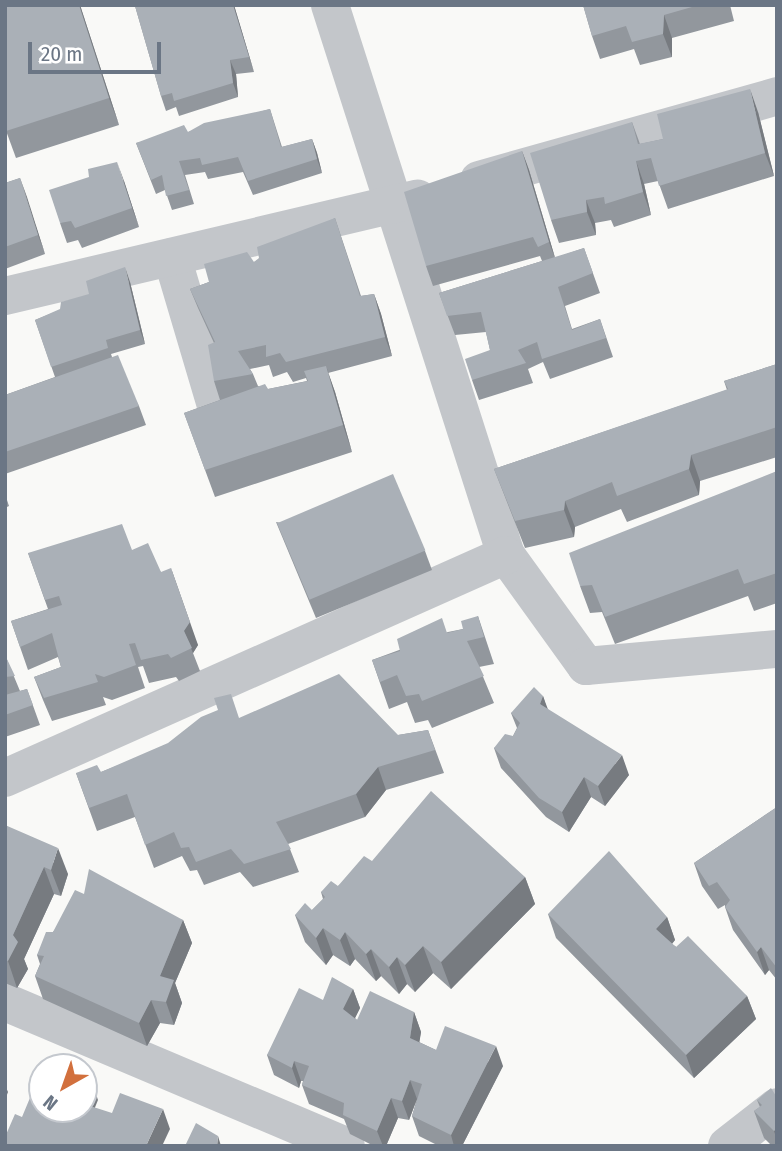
<!DOCTYPE html>
<style>
body{margin:0}
#map{position:relative;width:782px;height:1151px;overflow:hidden;background:#f9f9f7;font-family:"Fira Sans Condensed",sans-serif}
div>[style]{position:absolute}
.street>*{height:38px;margin:-19px;padding:0 19px;transform-origin:19px;border-radius:19px;background:#c3c6ca}
.wall>*{inset:0;background:#92979d}
.shaded-wall>*{inset:0;background:#777b80}
.building>*{inset:0;background:#aab0b7;transform-origin:0 0}
span{translate:-50% -50%;white-space:nowrap;text-align:center;line-height:1.15;-webkit-text-stroke:7px #fff;paint-order:stroke}
.frame{position:absolute;inset:0;border:7px solid #6b7685;pointer-events:none}
.north{position:absolute;left:28px;top:1053px;width:70px;height:70px;box-sizing:border-box;background:#fff;border:2px solid #c4c8ce;border-radius:50%;rotate:220deg;font-size:19px;font-weight:700;line-height:28px;text-align:center;color:#6b7685}
.north::after{content:'';display:block;margin:auto;width:24px;height:32px;background:#d2703d;clip-path:polygon(50% 0,100% 100%,50% 72%,0 100%)}
.scale{position:absolute;left:28px;top:42px;width:133px;height:32px;box-sizing:border-box;border:4px solid #6b7685;border-top:0;padding-left:9px;font-size:21px;line-height:24px;white-space:nowrap;color:#6b7685;-webkit-text-stroke:5px #fff;paint-order:stroke}
</style>
<div id="map">
<div class="street">
<div style="left:330px;top:5px;width:577px;rotate:72.26deg"></div>
<div style="left:506px;top:555px;width:137px;rotate:54.2deg"></div>
<div style="left:586px;top:666px;width:192px;rotate:-5.1deg"></div>
<div style="left:479px;top:180px;width:310px;rotate:-15.7deg"></div>
<div style="left:172px;top:257px;width:176px;rotate:73.5deg"></div>
<div style="left:5px;top:296px;width:424px;rotate:-13.3deg"></div>
<div style="left:5px;top:778px;width:548px;rotate:-23.99deg"></div>
<div style="left:5px;top:1002px;width:370px;rotate:22.9deg"></div>
<div style="left:727px;top:1146px;width:63px;rotate:-38deg"></div>
</div>
<div class="wall">
<div style="clip-path:polygon(80px 5px,119px 125px,16px 158px,5px 128px)"></div>
<div style="clip-path:polygon(234px 5px,254px 72px,236px 74px,238px 97px,179px 116px,176px 107px,166px 111px,161px 96px,135px 6px)"></div>
<div style="clip-path:polygon(583px 5px,730px 5px,734px 21px,672px 38px,672px 57px,640px 65px,634px 49px,600px 59px,592px 36px)"></div>
<div style="clip-path:polygon(270px 109px,282px 147px,312px 139px,317px 153px,322px 173px,253px 195px,243px 172px,208px 179px,205px 172px,185px 175px,194px 204px,172px 210px,165px 190px,156px 194px,136px 143px,188px 132px)"></div>
<div style="clip-path:polygon(758px 112px,774px 176px,668px 209px,658px 181px,644px 184px,651px 215px,614px 227px,611px 220px,595px 223px,596px 235px,559px 243px,551px 220px,632px 122px,640px 144px,663px 139px)"></div>
<div style="clip-path:polygon(522px 151px,529px 170px,555px 258px,584px 248px,600px 293px,565px 306px,572px 329px,600px 319px,613px 357px,550px 379px,543px 362px,528px 369px,533px 383px,479px 400px,472px 380px,490px 350px,486px 332px,455px 335px,439px 293px,542px 261px,540px 256px,433px 286px,426px 266px)"></div>
<div style="clip-path:polygon(20px 178px,45px 254px,5px 269px,5px 183px)"></div>
<div style="clip-path:polygon(124px 181px,139px 227px,82px 248px,78px 240px,67px 243px,60px 223px)"></div>
<div style="clip-path:polygon(evenodd,335px 218px,361px 296px,374px 294px,381px 314px,392px 356px,328px 373px,335px 392px,352px 452px,215px 497px,184px 413px,220px 400px,214px 381px,214px 343px,198px 308px,190px 289px,209px 282px,254px 262px,335px 218px,269px 365px,273px 377px,287px 372px,293px 382px,306px 378px,307px 381px,268px 389px,258px 386px,253px 374px,250px 369px,269px 365px)"></div>
<div style="clip-path:polygon(130px 282px,145px 344px,111px 354px,112px 357px,139px 406px,146px 425px,5px 474px,5px 395px,55px 377px,35px 320px)"></div>
<div style="clip-path:polygon(777px 364px,777px 457px,700px 481px,699px 495px,627px 522px,621px 509px,575px 527px,574px 537px,525px 548px,494px 469px,727px 390px,724px 381px)"></div>
<div style="clip-path:polygon(777px 471px,777px 603px,754px 611px,748px 596px,615px 644px,602px 612px,590px 613px,580px 586px)"></div>
<div style="clip-path:polygon(5px 494px,9px 506px,5px 508px)"></div>
<div style="clip-path:polygon(276px 522px,425px 551px,432px 570px,316px 618px)"></div>
<div style="clip-path:polygon(132px 550px,161px 572px,198px 645px,193px 653px,200px 671px,179px 681px,176px 677px,149px 683px,143px 666px,138px 667px,145px 688px,112px 700px,103px 697px,106px 705px,52px 721px,43px 700px,34px 677px,61px 667px,58px 657px,28px 670px,11px 621px,48px 609px,28px 553px)"></div>
<div style="clip-path:polygon(478px 616px,494px 664px,479px 667px,494px 703px,432px 728px,428px 720px,415px 723px,407px 702px,389px 709px,372px 660px,448px 632px,463px 629px)"></div>
<div style="clip-path:polygon(5px 655px,20px 691px,27px 689px,40px 725px,5px 737px)"></div>
<div style="clip-path:polygon(543px 696px,547px 709px,629px 775px,605px 806px,591px 797px,569px 832px,546px 817px,501px 768px,494px 748px,513px 736px,517px 728px,511px 713px)"></div>
<div style="clip-path:polygon(239px 718px,398px 735px,428px 730px,444px 773px,386px 790px,365px 817px,288px 844px,299px 872px,253px 887px,240px 872px,204px 885px,197px 870px,190px 871px,182px 856px,154px 868px,135px 817px,97px 831px,76px 773px,101px 772px)"></div>
<div style="clip-path:polygon(777px 807px,777px 980px,769px 970px,765px 975px,733px 930px,725px 907px,725px 905px,718px 909px,702px 886px,694px 863px)"></div>
<div style="clip-path:polygon(5px 825px,68px 874px,61px 896px,54px 894px,24px 959px,28px 969px,17px 988px,5px 983px)"></div>
<div style="clip-path:polygon(372px 861px,525px 877px,535px 904px,451px 989px,433px 973px,415px 992px,407px 984px,399px 994px,381px 976px,376px 981px,355px 959px,350px 966px,333px 955px,326px 965px,305px 942px,295px 915px,312px 910px,323px 899px,321px 892px,338px 886px)"></div>
<div style="clip-path:polygon(84px 894px,183px 920px,192px 943px,175px 983px,182px 1003px,174px 1025px,160px 1023px,147px 1046px,43px 999px,35px 976px,40px 964px,37px 955px,53px 932px)"></div>
<div style="clip-path:polygon(548px 914px,667px 917px,675px 940px,672px 944px,747px 996px,756px 1019px,694px 1078px,556px 938px)"></div>
<div style="clip-path:polygon(353px 989px,360px 1008px,355px 1018px,357px 1020px,414px 1012px,421px 1032px,419px 1042px,436px 1050px,503px 1066px,462px 1146px,439px 1146px,419px 1136px,412px 1116px,417px 1099px,409px 1120px,398px 1118px,386px 1146px,374px 1146px,350px 1134px,344px 1119px,309px 1104px,302px 1085px,303px 1081px,301px 1081px,299px 1088px,274px 1075px,267px 1055px,323px 1000px)"></div>
<div style="clip-path:polygon(777px 1094px,777px 1146px,772px 1146px,764px 1138px,754px 1111px,760px 1107px,757px 1100px,776px 1096px)"></div>
</div>
<div class="shaded-wall">
<div style="clip-path:polygon(79px 5px,80px 5px,119px 125px,109px 98px)"></div>
<div style="clip-path:polygon(233px 5px,234px 5px,254px 72px,249px 57px)"></div>
<div style="clip-path:polygon(664px 15px,672px 38px,672px 57px,663px 34px)"></div>
<div style="clip-path:polygon(230px 60px,236px 74px,238px 97px,233px 83px)"></div>
<div style="clip-path:polygon(750px 89px,758px 112px,774px 176px,765px 153px)"></div>
<div style="clip-path:polygon(312px 139px,317px 153px,322px 173px,317px 159px)"></div>
<div style="clip-path:polygon(522px 151px,529px 170px,556px 261px,549px 242px)"></div>
<div style="clip-path:polygon(636px 161px,644px 184px,651px 215px,643px 192px)"></div>
<div style="clip-path:polygon(117px 162px,124px 181px,139px 227px,132px 208px)"></div>
<div style="clip-path:polygon(20px 178px,27px 197px,45px 254px,38px 235px)"></div>
<div style="clip-path:polygon(586px 200px,595px 223px,596px 235px,587px 212px)"></div>
<div style="clip-path:polygon(125px 267px,130px 282px,145px 344px,140px 330px)"></div>
<div style="clip-path:polygon(374px 294px,381px 314px,392px 356px,385px 337px)"></div>
<div style="clip-path:polygon(326px 366px,335px 392px,352px 452px,343px 425px)"></div>
<div style="clip-path:polygon(691px 455px,700px 481px,699px 495px,689px 469px)"></div>
<div style="clip-path:polygon(565px 501px,575px 527px,574px 537px,564px 510px)"></div>
<div style="clip-path:polygon(171px 568px,198px 645px,193px 653px,184px 631px)"></div>
<div style="clip-path:polygon(543px 696px,550px 715px,540px 704px)"></div>
<div style="clip-path:polygon(622px 755px,629px 775px,605px 806px,598px 786px)"></div>
<div style="clip-path:polygon(378px 767px,386px 790px,365px 817px,356px 794px)"></div>
<div style="clip-path:polygon(584px 777px,591px 797px,569px 832px,562px 812px)"></div>
<div style="clip-path:polygon(58px 848px,68px 874px,61px 896px,51px 870px)"></div>
<div style="clip-path:polygon(44px 867px,54px 894px,24px 959px,28px 969px,17px 988px,8px 961px,13px 935px)"></div>
<div style="clip-path:polygon(525px 877px,535px 904px,451px 989px,441px 962px)"></div>
<div style="clip-path:polygon(667px 917px,675px 940px,665px 952px,656px 929px)"></div>
<div style="clip-path:polygon(183px 920px,192px 943px,175px 983px,182px 1003px,174px 1025px,166px 1002px,160px 976px)"></div>
<div style="clip-path:polygon(323px 928px,333px 955px,326px 965px,316px 938px)"></div>
<div style="clip-path:polygon(345px 932px,355px 959px,350px 966px,340px 940px)"></div>
<div style="clip-path:polygon(423px 946px,433px 973px,415px 992px,405px 965px)"></div>
<div style="clip-path:polygon(761px 947px,769px 970px,765px 975px,757px 952px)"></div>
<div style="clip-path:polygon(371px 949px,381px 976px,376px 981px,366px 954px)"></div>
<div style="clip-path:polygon(397px 957px,407px 984px,399px 994px,389px 967px)"></div>
<div style="clip-path:polygon(353px 989px,360px 1008px,350px 1028px,343px 1009px)"></div>
<div style="clip-path:polygon(747px 996px,756px 1019px,694px 1078px,686px 1055px)"></div>
<div style="clip-path:polygon(151px 1000px,160px 1023px,147px 1046px,139px 1023px)"></div>
<div style="clip-path:polygon(414px 1012px,421px 1032px,417px 1058px,410px 1038px)"></div>
<div style="clip-path:polygon(496px 1046px,503px 1066px,462px 1146px,454px 1146px,451px 1135px)"></div>
<div style="clip-path:polygon(294px 1061px,301px 1081px,299px 1088px,292px 1068px)"></div>
<div style="clip-path:polygon(91px 1080px,98px 1100px,89px 1122px,84px 1108px,84px 1098px)"></div>
<div style="clip-path:polygon(410px 1080px,417px 1099px,409px 1120px,402px 1101px)"></div>
<div style="clip-path:polygon(5px 1085px,8px 1092px,5px 1100px)"></div>
<div style="clip-path:polygon(391px 1098px,398px 1118px,386px 1146px,383px 1146px,377px 1131px)"></div>
<div style="clip-path:polygon(163px 1109px,170px 1129px,162px 1146px,146px 1146px)"></div>
<div style="clip-path:polygon(777px 1128px,777px 1140px,774px 1131px)"></div>
<div style="clip-path:polygon(218px 1136px,221px 1146px,217px 1146px)"></div>
</div>
<div class="building">
<div style="clip-path:polygon(5px 5px,79px 5px,109px 98px,6px 131px,5px 128px)"></div>
<div style="clip-path:polygon(233px 5px,249px 57px,230px 60px,233px 83px,174px 101px,172px 93px,161px 96px,135px 6px)"></div>
<div style="clip-path:polygon(583px 5px,699px 5px,664px 15px,663px 34px,632px 42px,626px 26px,592px 36px)"></div>
<div style="clip-path:polygon(750px 89px,765px 153px,659px 186px,651px 158px,636px 161px,643px 192px,605px 204px,604px 197px,586px 200px,587px 212px,551px 220px,530px 153px,632px 122px,638px 144px,663px 139px,657px 114px)"></div>
<div style="clip-path:polygon(270px 109px,281px 147px,312px 139px,317px 159px,248px 181px,238px 157px,202px 165px,200px 158px,179px 161px,189px 190px,166px 196px,162px 175px,151px 180px,136px 143px,184px 125px,188px 132px,204px 123px)"></div>
<div style="clip-path:polygon(522px 151px,549px 242px,538px 247px,533px 237px,426px 266px,404px 192px)"></div>
<div style="clip-path:polygon(117px 162px,132px 208px,75px 228px,71px 221px,60px 223px,49px 190px,89px 177px,88px 169px)"></div>
<div style="clip-path:polygon(20px 178px,38px 235px,5px 247px,5px 183px)"></div>
<div style="clip-path:polygon(335px 218px,360px 296px,374px 294px,385px 337px,286px 362px,280px 353px,266px 357px,266px 345px,238px 351px,253px 374px,214px 381px,208px 345px,215px 342px,190px 289px,209px 282px,204px 264px,247px 252px,254px 262px,259px 258px,257px 247px)"></div>
<div style="clip-path:polygon(584px 248px,593px 273px,558px 287px,572px 330px,600px 319px,606px 338px,542px 359px,537px 342px,518px 350px,526px 363px,472px 380px,465px 359px,490px 350px,481px 312px,447px 316px,439px 293px)"></div>
<div style="clip-path:polygon(125px 267px,140px 330px,106px 340px,108px 348px,51px 367px,35px 320px,60px 309px,61px 302px,89px 294px,86px 281px)"></div>
<div style="clip-path:polygon(118px 355px,139px 406px,5px 452px,5px 395px)"></div>
<div style="clip-path:polygon(777px 364px,777px 427px,691px 455px,689px 469px,617px 496px,612px 482px,565px 501px,564px 510px,515px 521px,494px 469px,728px 389px,724px 381px)"></div>
<div style="clip-path:polygon(326px 366px,343px 425px,205px 470px,184px 413px,265px 384px,268px 389px,308px 381px,304px 371px)"></div>
<div style="clip-path:polygon(777px 471px,777px 573px,744px 584px,738px 569px,605px 617px,592px 585px,580px 586px,569px 553px)"></div>
<div style="left:393px;top:474px;width:83px;height:126px;rotate:67deg"></div>
<div style="clip-path:polygon(122px 524px,132px 550px,148px 543px,161px 572px,171px 568px,190px 622px,184px 631px,192px 648px,171px 658px,168px 654px,141px 660px,135px 643px,129px 644px,136px 665px,104px 677px,95px 674px,98px 682px,44px 698px,34px 677px,61px 667px,52px 633px,20px 647px,11px 621px,62px 605px,59px 596px,45px 600px,28px 553px)"></div>
<div style="clip-path:polygon(478px 616px,484px 637px,467px 641px,484px 676px,422px 701px,419px 694px,406px 696px,397px 675px,380px 682px,372px 660px,400px 651px,397px 639px,442px 618px,447px 633px,463px 629px,461px 621px)"></div>
<div style="clip-path:polygon(5px 655px,15px 676px,5px 677px)"></div>
<div style="clip-path:polygon(339px 674px,398px 735px,428px 730px,435px 750px,378px 767px,356px 794px,276px 822px,291px 849px,244px 864px,231px 849px,196px 862px,189px 847px,181px 848px,174px 832px,145px 845px,127px 794px,89px 808px,76px 773px,97px 765px,101px 772px,168px 743px,201px 717px,218px 710px,214px 698px,231px 694px,239px 718px)"></div>
<div style="clip-path:polygon(534px 687px,543px 696px,540px 704px,622px 755px,598px 786px,584px 777px,562px 812px,539px 798px,494px 748px,505px 734px,513px 736px,520px 723px,511px 713px)"></div>
<div style="clip-path:polygon(27px 689px,33px 705px,5px 715px,5px 695px)"></div>
<div style="clip-path:polygon(431px 791px,525px 877px,441px 962px,423px 946px,405px 965px,397px 957px,389px 967px,371px 949px,366px 954px,345px 932px,340px 940px,323px 928px,316px 938px,295px 915px,305px 903px,312px 910px,325px 897px,321px 892px,331px 881px,338px 886px,364px 856px,372px 861px)"></div>
<div style="clip-path:polygon(777px 807px,777px 968px,761px 947px,757px 952px,725px 907px,730px 900px,717px 882px,709px 886px,694px 863px)"></div>
<div style="clip-path:polygon(5px 825px,58px 848px,51px 870px,44px 867px,13px 935px,18px 942px,8px 961px,5px 960px)"></div>
<div style="clip-path:polygon(609px 851px,667px 917px,656px 929px,676px 947px,688px 936px,747px 996px,686px 1055px,548px 914px)"></div>
<div style="clip-path:polygon(89px 869px,183px 920px,160px 976px,174px 980px,166px 1002px,151px 1000px,139px 1023px,35px 976px,44px 956px,37px 955px,46px 932px,53px 932px,75px 890px,84px 894px)"></div>
<div style="clip-path:polygon(332px 977px,353px 989px,343px 1009px,357px 1020px,370px 991px,414px 1012px,410px 1038px,436px 1050px,445px 1026px,496px 1046px,451px 1135px,412px 1116px,422px 1084px,410px 1080px,402px 1101px,391px 1098px,377px 1131px,343px 1115px,344px 1103px,302px 1085px,309px 1066px,294px 1061px,292px 1068px,267px 1055px,299px 988px,323px 1000px)"></div>
<div style="clip-path:polygon(46px 1060px,61px 1067px,43px 1067px)"></div>
<div style="clip-path:polygon(42px 1069px,42px 1109px,84px 1109px,84px 1104px,112px 1113px,120px 1093px,163px 1109px,146px 1146px,5px 1146px,5px 1137px,15px 1114px,22px 1117px)"></div>
<div style="clip-path:polygon(84px 1077px,91px 1080px,84px 1098px)"></div>
<div style="clip-path:polygon(771px 1088px,776px 1096px,777px 1094px,777px 1128px,774px 1131px,754px 1111px,762px 1105px,757px 1100px)"></div>
<div style="clip-path:polygon(196px 1123px,218px 1136px,217px 1146px,185px 1146px)"></div>
</div>
<div class="frame"></div>
<div class="north">N</div>
<div class="scale">20 m</div>
</div>
